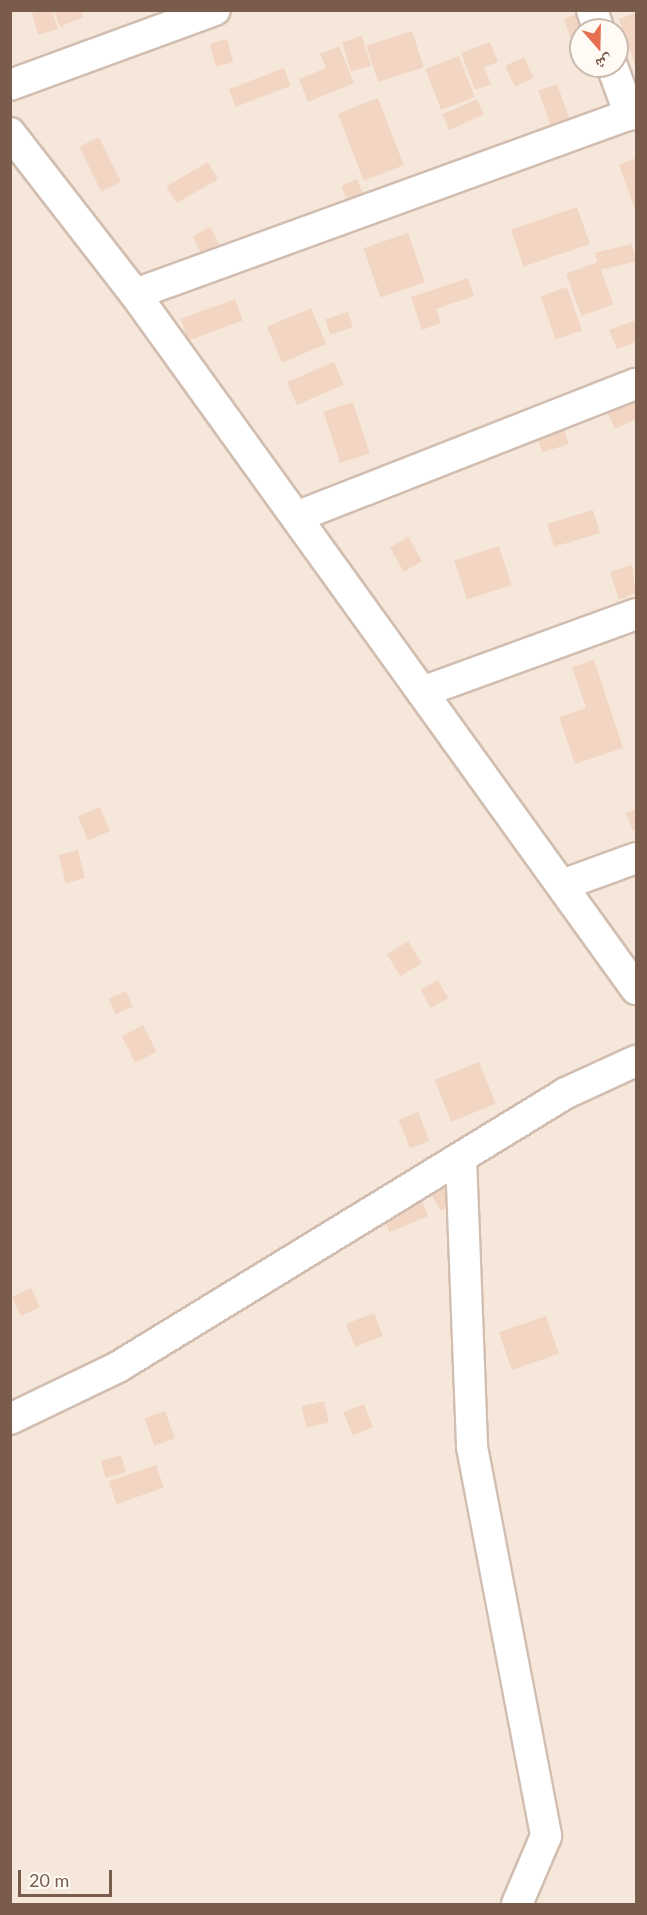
<!DOCTYPE html>
<meta charset="utf-8">
<style>
body{margin:0}
#map{position:relative;width:647px;height:1915px;overflow:hidden;background:#fdf6ec;font-family:Lato,"Noto Naskh Arabic",sans-serif}
div>[style]{position:absolute}
.residential>*{inset:0;background:#f5e8da}
.building>*{inset:0;background:#f3d5c3;transform-origin:0 0}
.roads{filter:drop-shadow(2px 0 #d1beb0) drop-shadow(-2px 0 #d1beb0) drop-shadow(0 2px #d1beb0) drop-shadow(0 -2px #d1beb0)}
.street>*{height:30px;margin:-15px;padding:0 15px;transform-origin:15px;border-radius:15px;background:#fff}
span{translate:-50% -50%;white-space:nowrap;text-align:center;line-height:1.15;-webkit-text-stroke:6px #fffaf3;paint-order:stroke}
.frame{position:absolute;inset:0;border:12px solid #7a5c4d;pointer-events:none}
.north{position:absolute;left:569px;top:18px;width:60px;height:60px;box-sizing:border-box;background:#fffaf3;border:2px solid #cabbb1;border-radius:50%;rotate:160deg;font-size:16px;font-weight:700;line-height:24px;text-align:center;color:#7a5c4d}
.north::after{content:'';display:block;margin:auto;width:21px;height:27px;background:#e76f51;clip-path:polygon(50% 0,100% 100%,50% 72%,0 100%)}
.scale{position:absolute;left:18px;top:1870px;width:94px;height:27px;box-sizing:border-box;border:3px solid #7a5c4d;border-top:0;padding-left:8px;font-size:18px;line-height:21px;white-space:nowrap;color:#7a5c4d;-webkit-text-stroke:4px #fffaf3;paint-order:stroke}
</style>
<div id="map">
<div class="residential">
<div style="clip-path:polygon(evenodd,11px 11px,636px 11px,636px 1904px,11px 1904px,11px 11px,581px 30px,617px 30px,617px 66px,581px 66px,581px 30px)"></div>
</div>
<div class="building">
<div style="clip-path:polygon(52px 10px,58px 29px,38px 35px,32px 13px)"></div>
<div style="clip-path:polygon(54px 10px,81px 10px,83px 17px,60px 27px)"></div>
<div style="clip-path:polygon(586px 10px,612px 30px,581px 30px,578px 59px,564px 19px)"></div>
<div style="clip-path:polygon(636px 13px,636px 64px,635px 65px,619px 19px)"></div>
<div style="left:412px;top:31px;width:38px;height:48px;rotate:72deg"></div>
<div style="left:362px;top:36px;width:31px;height:21px;rotate:73deg"></div>
<div style="left:227px;top:39px;width:24px;height:18px;rotate:75deg"></div>
<div style="clip-path:polygon(490px 42px,498px 62px,484px 67px,491px 84px,475px 90px,461px 53px)"></div>
<div style="clip-path:polygon(339px 46px,354px 83px,308px 102px,299px 79px,326px 68px,320px 54px)"></div>
<div style="left:459px;top:56px;width:44px;height:36px;rotate:69deg"></div>
<div style="left:524px;top:57px;width:23px;height:21px;rotate:65deg"></div>
<div style="left:284px;top:68px;width:19px;height:59px;rotate:69deg"></div>
<div style="left:557px;top:84px;width:38px;height:20px;rotate:70deg"></div>
<div style="left:378px;top:98px;width:72px;height:43px;rotate:69deg"></div>
<div style="left:477px;top:99px;width:17px;height:38px;rotate:66deg"></div>
<div style="left:99px;top:137px;width:50px;height:22px;rotate:64deg"></div>
<div style="clip-path:polygon(636px 158px,636px 212px,619px 165px)"></div>
<div style="left:208px;top:162px;width:20px;height:48px;rotate:60deg"></div>
<div style="left:357px;top:179px;width:21px;height:17px;rotate:67deg"></div>
<div style="left:577px;top:207px;width:39px;height:70px;rotate:71deg"></div>
<div style="left:210px;top:227px;width:19px;height:20px;rotate:62deg"></div>
<div style="left:408px;top:233px;width:52px;height:47px;rotate:71deg"></div>
<div style="left:632px;top:244px;width:18px;height:38px;rotate:77deg"></div>
<div style="left:598px;top:262px;width:45px;height:34px;rotate:70deg"></div>
<div style="clip-path:polygon(468px 278px,474px 296px,436px 309px,441px 323px,422px 330px,411px 297px)"></div>
<div style="left:567px;top:287px;width:46px;height:28px;rotate:71deg"></div>
<div style="left:235px;top:299px;width:23px;height:58px;rotate:70deg"></div>
<div style="left:311px;top:308px;width:39px;height:48px;rotate:67deg"></div>
<div style="left:348px;top:312px;width:16px;height:24px;rotate:72deg"></div>
<div style="clip-path:polygon(636px 320px,636px 342px,617px 349px,609px 330px)"></div>
<div style="left:334px;top:362px;width:25px;height:51px;rotate:67deg"></div>
<div style="clip-path:polygon(636px 396px,636px 419px,615px 429px,606px 410px)"></div>
<div style="left:353px;top:402px;width:54px;height:31px;rotate:72deg"></div>
<div style="left:562px;top:423px;width:22px;height:28px;rotate:72deg"></div>
<div style="left:593px;top:510px;width:24px;height:48px;rotate:73deg"></div>
<div style="left:408px;top:537px;width:28px;height:21px;rotate:60deg"></div>
<div style="left:499px;top:546px;width:41px;height:47px;rotate:72deg"></div>
<div style="clip-path:polygon(632px 565px,636px 593px,619px 600px,610px 572px)"></div>
<div style="clip-path:polygon(594px 660px,623px 748px,575px 764px,559px 717px,586px 708px,572px 667px)"></div>
<div style="left:100px;top:807px;width:26px;height:24px;rotate:67deg"></div>
<div style="clip-path:polygon(636px 809px,636px 829px,633px 831px,626px 813px)"></div>
<div style="left:78px;top:850px;width:29px;height:20px;rotate:76deg"></div>
<div style="left:408px;top:941px;width:26px;height:25px;rotate:58deg"></div>
<div style="left:438px;top:980px;width:21px;height:20px;rotate:61deg"></div>
<div style="left:126px;top:991px;width:17px;height:19px;rotate:66deg"></div>
<div style="left:143px;top:1025px;width:30px;height:24px;rotate:63deg"></div>
<div style="left:479px;top:1062px;width:45px;height:48px;rotate:68deg"></div>
<div style="left:418px;top:1112px;width:31px;height:21px;rotate:68deg"></div>
<div style="left:468px;top:1172px;width:20px;height:43px;rotate:60deg"></div>
<div style="left:418px;top:1192px;width:26px;height:42px;rotate:67deg"></div>
<div style="left:31px;top:1288px;width:21px;height:21px;rotate:65deg"></div>
<div style="left:374px;top:1313px;width:25px;height:30px;rotate:69deg"></div>
<div style="left:546px;top:1316px;width:40px;height:50px;rotate:71deg"></div>
<div style="left:324px;top:1401px;width:22px;height:23px;rotate:77deg"></div>
<div style="left:364px;top:1404px;width:25px;height:22px;rotate:69deg"></div>
<div style="left:165px;top:1411px;width:29px;height:22px;rotate:70deg"></div>
<div style="left:121px;top:1455px;width:18px;height:21px;rotate:74deg"></div>
<div style="left:156px;top:1465px;width:24px;height:50px;rotate:71deg"></div>
</div>
<div class="roads">
<div class="street">
<div style="left:592px;top:10px;width:21px;rotate:71deg"></div>
<div style="left:612px;top:66px;width:52px;rotate:69.8deg"></div>
<div style="left:10px;top:85px;width:218px;rotate:-20.1deg"></div>
<div style="left:10px;top:133px;width:204px;rotate:52.2deg"></div>
<div style="left:135px;top:294px;width:857px;rotate:54.21deg"></div>
<div style="left:135px;top:294px;width:533px;rotate:-19.96deg"></div>
<div style="left:296px;top:517px;width:365px;rotate:-21.4deg"></div>
<div style="left:422px;top:692px;width:228px;rotate:-20deg"></div>
<div style="left:562px;top:885px;width:79px;rotate:-20deg"></div>
<div style="left:461px;top:1158px;width:289px;rotate:87.8deg"></div>
<div style="left:472px;top:1447px;width:396px;rotate:79.2deg"></div>
<div style="left:546px;top:1836px;width:74px;rotate:113.1deg"></div>
<div style="left:10px;top:1419px;width:120px;rotate:-25.7deg"></div>
<div style="left:118px;top:1367px;width:525px;rotate:-31.45deg"></div>
<div style="left:566px;top:1093px;width:77px;rotate:-24.6deg"></div>
</div>
</div>
<div class="frame"></div>
<div class="north">ش</div>
<div class="scale">20 m</div>
</div>
